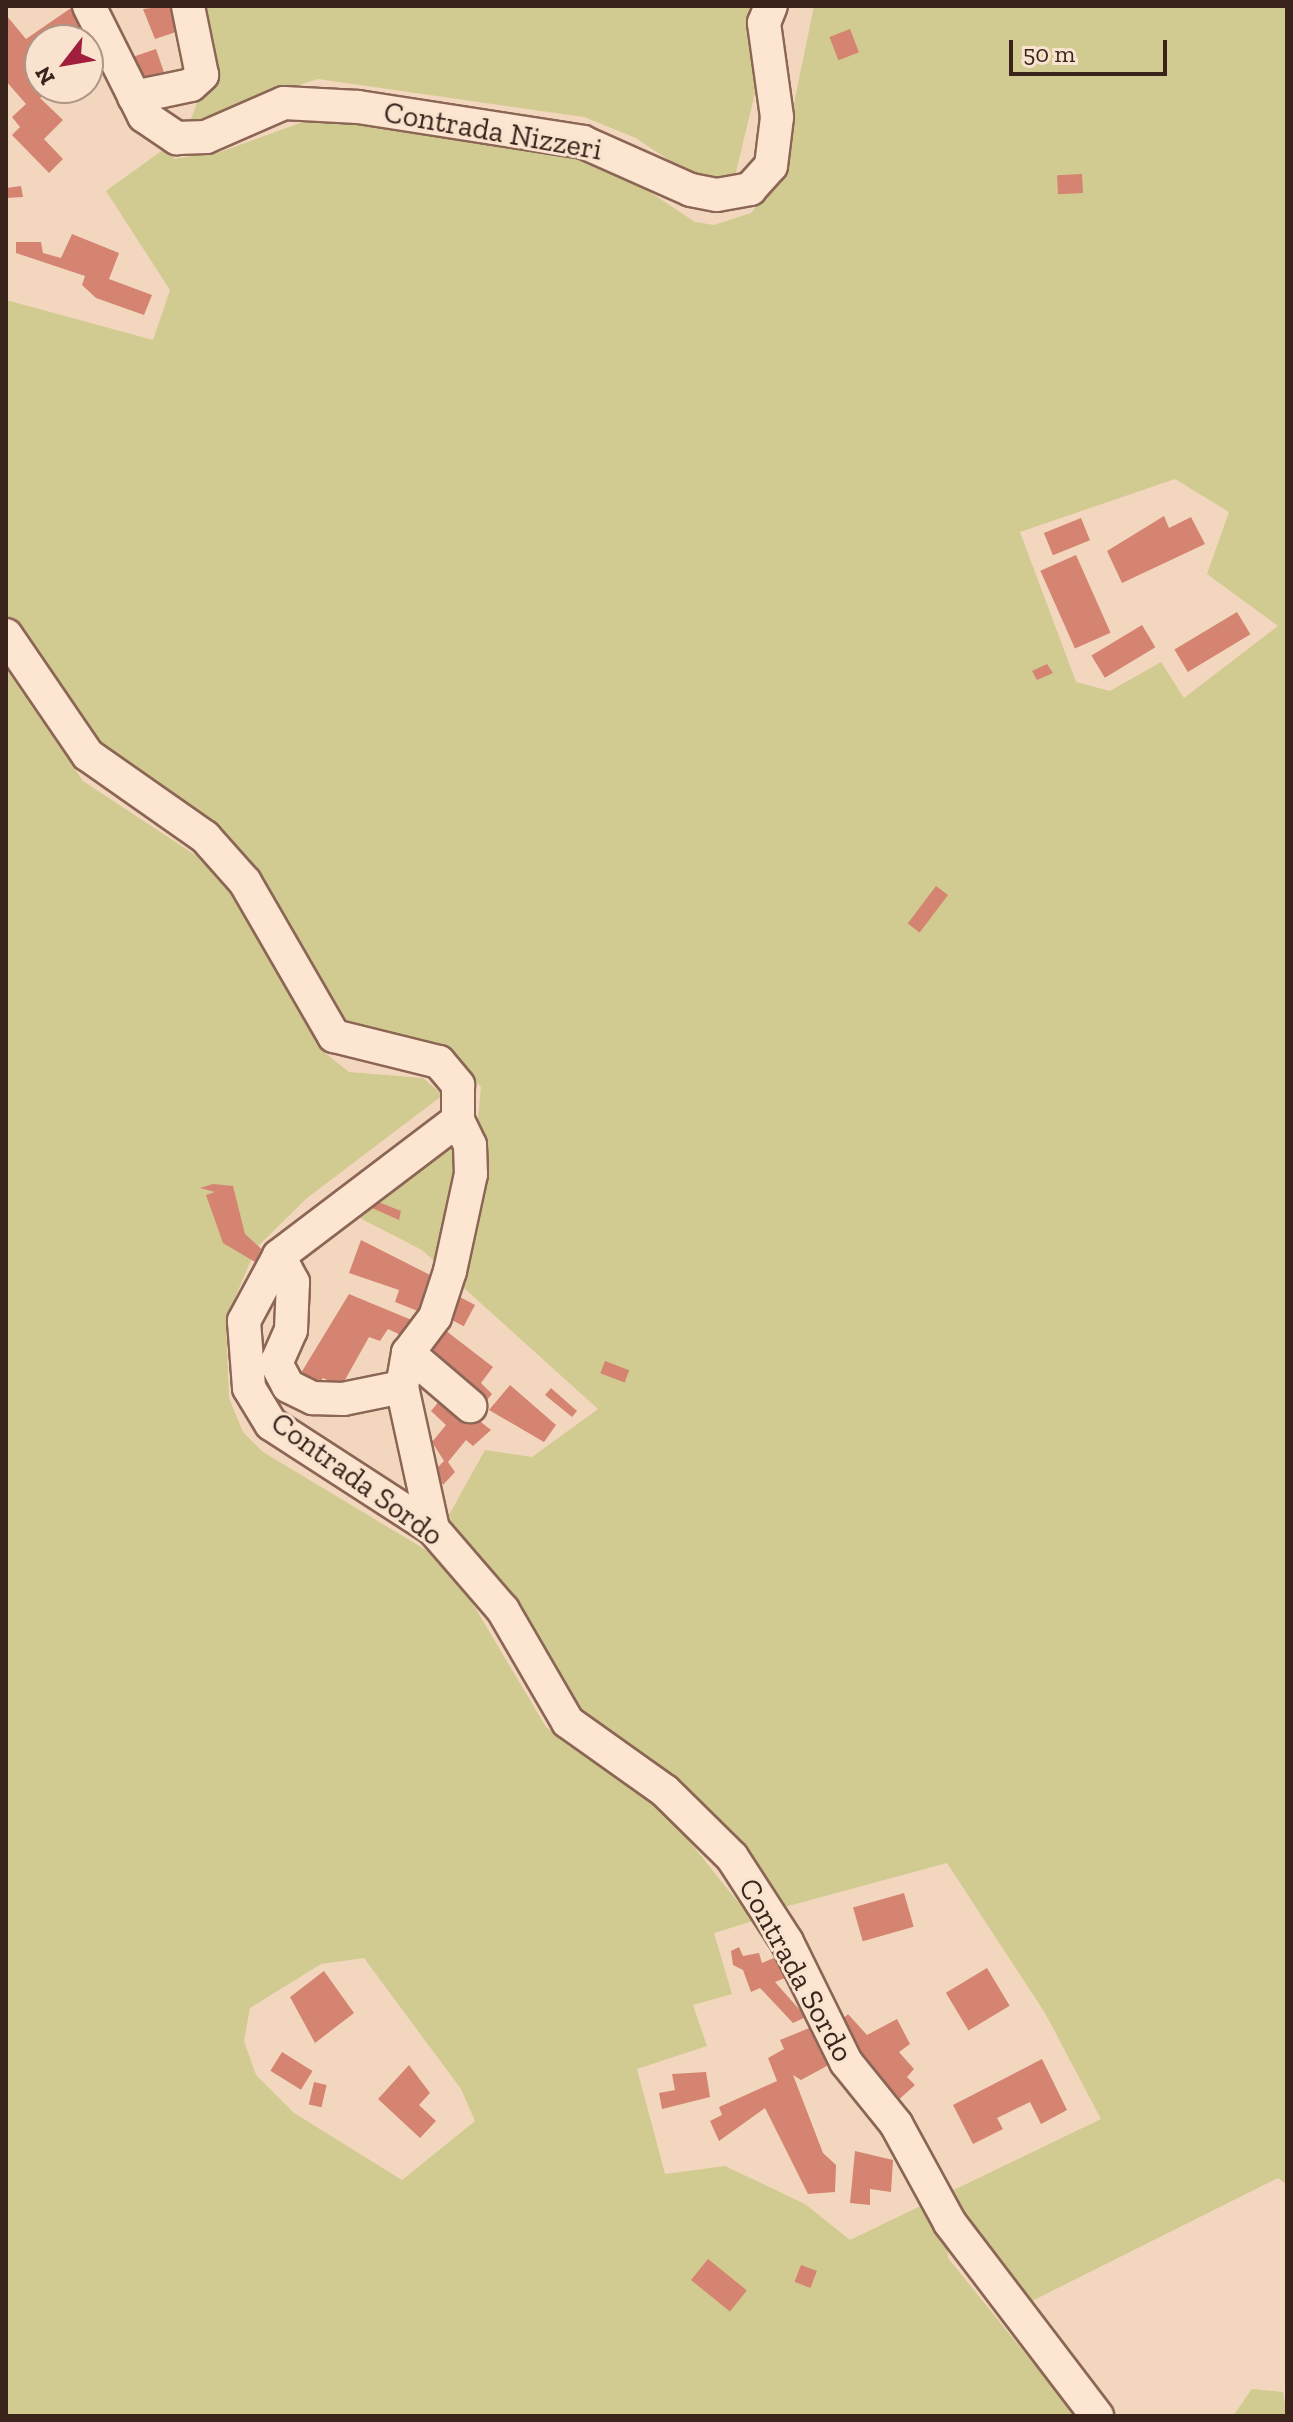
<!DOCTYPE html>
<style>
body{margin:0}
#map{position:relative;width:1293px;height:2422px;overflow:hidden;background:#f2d7be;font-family:"Zilla Slab",serif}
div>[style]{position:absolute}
.green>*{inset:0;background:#d1ca91}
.building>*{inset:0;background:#d48470;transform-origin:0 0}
.roads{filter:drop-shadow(2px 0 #8c6655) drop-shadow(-2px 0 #8c6655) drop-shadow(0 2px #8c6655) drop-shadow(0 -2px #8c6655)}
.minor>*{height:32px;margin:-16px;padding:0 16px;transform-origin:16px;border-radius:16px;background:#fce6d2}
span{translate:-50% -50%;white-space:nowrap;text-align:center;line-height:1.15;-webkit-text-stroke:6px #f9e3ce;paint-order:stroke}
.street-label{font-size:30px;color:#3a231b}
.frame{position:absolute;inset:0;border:8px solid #3a231b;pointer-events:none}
.north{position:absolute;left:24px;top:24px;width:80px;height:80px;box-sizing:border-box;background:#f9e3ce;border:2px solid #ad9686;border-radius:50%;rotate:239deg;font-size:22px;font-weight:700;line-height:32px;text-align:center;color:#3a231b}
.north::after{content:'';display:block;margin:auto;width:28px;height:36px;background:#a11f3d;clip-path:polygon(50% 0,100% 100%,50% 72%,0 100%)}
.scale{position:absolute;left:1009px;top:40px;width:158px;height:36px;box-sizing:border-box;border:4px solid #3a231b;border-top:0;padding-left:10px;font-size:24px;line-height:28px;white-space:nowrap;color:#3a231b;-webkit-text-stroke:6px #f9e3ce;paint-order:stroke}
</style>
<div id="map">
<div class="green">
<div style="clip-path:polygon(evenodd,197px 6px,776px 6px,735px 176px,701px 182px,636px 138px,584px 117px,318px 79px,246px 102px,186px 134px,173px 159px,220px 152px,319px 116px,575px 153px,617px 170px,695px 222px,714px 225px,751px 213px,779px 177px,814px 6px,1287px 6px,1287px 2185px,1278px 2178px,1024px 2305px,945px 2196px,948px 2258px,1076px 2416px,6px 2416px,6px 669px,83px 781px,215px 868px,325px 1053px,349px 1072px,423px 1078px,443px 1095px,307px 1198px,256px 1248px,226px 1319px,229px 1398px,243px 1432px,263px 1452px,426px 1550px,461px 1584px,546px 1727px,671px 1818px,753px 1921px,714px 1933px,732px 1994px,693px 2005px,707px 2046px,637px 2069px,665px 2174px,725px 2166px,805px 2204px,850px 2240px,1101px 2119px,1045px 2013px,947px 1863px,777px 1909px,733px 1835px,670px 1779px,588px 1734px,444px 1524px,485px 1450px,532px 1457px,598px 1409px,422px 1250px,350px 1213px,478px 1118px,481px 1087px,459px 1066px,351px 1036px,236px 846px,86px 735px,6px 620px,6px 300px,153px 340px,170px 290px,106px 191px,185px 134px,210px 70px,197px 6px,1175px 479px,1229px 512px,1207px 574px,1278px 626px,1184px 698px,1161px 662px,1110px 691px,1076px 682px,1020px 532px,1175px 479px,197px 6px,364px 1958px,461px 2089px,475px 2121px,402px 2180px,294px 2113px,256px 2075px,244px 2041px,250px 2008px,321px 1964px,364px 1958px)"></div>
<div style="clip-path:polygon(1252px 2389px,1283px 2392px,1287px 2416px,1233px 2416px)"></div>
</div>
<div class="building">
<div style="clip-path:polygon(169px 6px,179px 7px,185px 29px,155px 39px,143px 9px)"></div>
<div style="clip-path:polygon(71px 8px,107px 66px,88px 79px,88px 40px,40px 40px,40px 88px,54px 88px,40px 98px,63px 120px,44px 139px,63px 159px,49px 173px,12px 135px,20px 127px,12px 117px,26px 104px,6px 81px,6px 15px,26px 39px)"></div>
<div style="left:850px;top:29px;width:25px;height:22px;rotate:69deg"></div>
<div style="left:156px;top:49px;width:24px;height:31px;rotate:71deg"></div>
<div style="left:1082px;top:174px;width:19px;height:25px;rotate:87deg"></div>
<div style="clip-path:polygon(21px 186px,23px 197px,6px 198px,6px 188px)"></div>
<div style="clip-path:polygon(72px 234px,119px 253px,109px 279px,152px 295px,144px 315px,96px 298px,82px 285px,85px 276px,16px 253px,16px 242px,41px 242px,43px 253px,61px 258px)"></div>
<div style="clip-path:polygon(1164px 516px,1169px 528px,1191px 517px,1205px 544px,1122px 583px,1107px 551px)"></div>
<div style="left:1081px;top:518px;width:24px;height:40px;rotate:68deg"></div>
<div style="left:1076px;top:555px;width:85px;height:39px;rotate:66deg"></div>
<div style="left:1237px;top:612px;width:26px;height:73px;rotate:59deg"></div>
<div style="left:1142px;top:625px;width:26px;height:59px;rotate:59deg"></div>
<div style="clip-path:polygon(1047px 664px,1053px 673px,1037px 680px,1032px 671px)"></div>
<div style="left:936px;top:886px;width:15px;height:47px;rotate:37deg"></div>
<div style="clip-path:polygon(213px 1184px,233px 1186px,245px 1234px,267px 1254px,255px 1262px,223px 1243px,206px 1195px,215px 1192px,200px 1188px)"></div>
<div style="clip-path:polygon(376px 1201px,401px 1211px,399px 1220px,372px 1208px)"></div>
<div style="clip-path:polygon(361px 1240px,440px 1280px,428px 1315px,395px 1302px,399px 1290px,349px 1273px)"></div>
<div style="clip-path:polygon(349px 1294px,414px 1321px,407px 1338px,388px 1329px,380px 1341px,369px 1337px,341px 1387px,323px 1378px,319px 1385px,301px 1373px)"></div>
<div style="left:460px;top:1297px;width:17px;height:24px;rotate:28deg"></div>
<div style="clip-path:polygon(441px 1327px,493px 1367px,481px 1383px,492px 1394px,482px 1406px,421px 1351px)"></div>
<div style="left:605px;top:1361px;width:26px;height:13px;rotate:21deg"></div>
<div style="clip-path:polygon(510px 1385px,556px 1425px,544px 1442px,489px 1410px)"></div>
<div style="clip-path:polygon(551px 1388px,577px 1411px,572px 1417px,545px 1395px)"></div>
<div style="clip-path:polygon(445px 1394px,491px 1430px,473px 1446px,466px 1440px,448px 1462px,455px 1472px,443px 1485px,436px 1469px,444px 1461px,432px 1442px,446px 1425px,431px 1411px)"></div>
<div style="left:904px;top:1893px;width:35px;height:53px;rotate:74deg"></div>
<div style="clip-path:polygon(739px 1947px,743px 1956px,759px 1953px,762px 1963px,776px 1957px,785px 1978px,775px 1982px,806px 2017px,793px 2023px,760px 1988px,751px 1992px,743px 1970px,733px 1965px,731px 1951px)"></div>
<div style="left:987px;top:1968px;width:44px;height:48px;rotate:59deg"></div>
<div style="clip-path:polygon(324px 1971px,354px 2013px,315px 2043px,290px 1997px)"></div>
<div style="clip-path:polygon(848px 2014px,867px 2035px,897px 2019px,910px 2044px,899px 2052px,914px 2069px,907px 2077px,915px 2085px,894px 2104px,834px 2028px)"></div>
<div style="clip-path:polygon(819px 2024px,838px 2060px,801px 2080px,793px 2075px,823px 2153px,836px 2165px,835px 2192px,808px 2194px,765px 2108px,719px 2141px,710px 2121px,722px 2115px,719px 2107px,777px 2081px,768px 2058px,784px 2049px,780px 2040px)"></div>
<div style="left:282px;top:2052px;width:36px;height:22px;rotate:32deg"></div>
<div style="clip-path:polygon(1042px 2059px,1067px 2110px,1041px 2124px,1030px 2102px,997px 2118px,1003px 2129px,973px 2144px,953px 2105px)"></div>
<div style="clip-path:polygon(409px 2065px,430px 2093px,419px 2105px,436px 2121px,420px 2138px,378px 2099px)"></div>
<div style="clip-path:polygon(706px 2072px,710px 2097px,662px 2109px,659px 2093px,675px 2090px,672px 2074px)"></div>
<div style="left:314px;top:2082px;width:13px;height:23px;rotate:13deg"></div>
<div style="clip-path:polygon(855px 2151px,893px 2160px,891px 2192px,870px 2189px,870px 2205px,850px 2203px)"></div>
<div style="left:708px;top:2259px;width:50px;height:27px;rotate:39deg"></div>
<div style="left:801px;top:2265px;width:17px;height:18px;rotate:21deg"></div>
</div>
<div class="roads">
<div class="minor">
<div style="left:89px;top:6px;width:123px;rotate:63.4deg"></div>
<div style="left:144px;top:116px;width:40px;rotate:34deg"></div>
<div style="left:177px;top:138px;width:29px;rotate:-2deg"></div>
<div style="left:206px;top:137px;width:85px;rotate:-23.6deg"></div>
<div style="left:284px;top:103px;width:74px;rotate:3.1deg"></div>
<div style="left:358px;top:107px;width:228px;rotate:8.8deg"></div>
<div style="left:583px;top:142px;width:118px;rotate:24deg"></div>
<div style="left:691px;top:190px;width:26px;rotate:11deg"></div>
<div style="left:717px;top:195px;width:34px;rotate:-10deg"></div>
<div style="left:750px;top:189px;width:31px;rotate:-48deg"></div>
<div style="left:771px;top:166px;width:49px;rotate:-83deg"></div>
<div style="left:777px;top:117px;width:95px;rotate:-97.9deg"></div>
<div style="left:764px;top:23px;width:18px;rotate:-68deg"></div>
<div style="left:134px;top:97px;width:58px;rotate:-11.9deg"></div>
<div style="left:191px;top:85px;width:15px;rotate:-42deg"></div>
<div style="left:202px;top:75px;width:70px;rotate:-101.5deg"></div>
<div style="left:6px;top:635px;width:145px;rotate:55.7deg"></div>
<div style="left:88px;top:755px;width:143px;rotate:35deg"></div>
<div style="left:205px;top:837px;width:60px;rotate:48.4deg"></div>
<div style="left:245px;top:882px;width:178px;rotate:60deg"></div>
<div style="left:334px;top:1036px;width:108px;rotate:13.9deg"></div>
<div style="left:439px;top:1062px;width:30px;rotate:50deg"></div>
<div style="left:458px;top:1085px;width:35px;rotate:90deg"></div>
<div style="left:458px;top:1120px;width:225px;rotate:142.8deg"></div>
<div style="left:279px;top:1256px;width:74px;rotate:118.3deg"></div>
<div style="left:244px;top:1321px;width:67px;rotate:85.7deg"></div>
<div style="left:249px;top:1388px;width:42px;rotate:58.6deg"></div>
<div style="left:271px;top:1424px;width:193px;rotate:32.9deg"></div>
<div style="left:433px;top:1529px;width:107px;rotate:49.2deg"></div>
<div style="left:503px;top:1610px;width:129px;rotate:59.9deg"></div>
<div style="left:568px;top:1722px;width:119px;rotate:35.4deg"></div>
<div style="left:665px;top:1791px;width:94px;rotate:44.6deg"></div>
<div style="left:732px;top:1857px;width:101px;rotate:57.1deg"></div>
<div style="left:787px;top:1942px;width:134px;rotate:63.8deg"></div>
<div style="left:846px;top:2062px;width:80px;rotate:51.1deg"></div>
<div style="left:896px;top:2124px;width:113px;rotate:61.4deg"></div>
<div style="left:950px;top:2223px;width:243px;rotate:52.7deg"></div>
<div style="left:279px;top:1256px;width:30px;rotate:62deg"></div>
<div style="left:293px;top:1282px;width:48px;rotate:92.4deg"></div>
<div style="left:291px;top:1330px;width:36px;rotate:114deg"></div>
<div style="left:276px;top:1363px;width:26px;rotate:62deg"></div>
<div style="left:288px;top:1386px;width:28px;rotate:26deg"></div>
<div style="left:313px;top:1398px;width:30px;rotate:2deg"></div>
<div style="left:343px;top:1399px;width:60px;rotate:-11.5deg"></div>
<div style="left:408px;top:1353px;width:82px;rotate:40.5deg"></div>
<div style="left:433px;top:1529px;width:145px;rotate:-102.3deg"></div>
<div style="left:402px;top:1387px;width:35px;rotate:-80deg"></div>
<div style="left:408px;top:1353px;width:45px;rotate:-53.1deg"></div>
<div style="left:435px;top:1317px;width:48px;rotate:-71.9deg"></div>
<div style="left:450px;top:1271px;width:99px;rotate:-77.8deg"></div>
<div style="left:471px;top:1174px;width:29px;rotate:-92deg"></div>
<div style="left:470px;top:1145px;width:28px;rotate:-116deg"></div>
</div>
</div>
<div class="street-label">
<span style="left:493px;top:131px;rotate:10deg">Contrada Nizzeri</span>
<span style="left:357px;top:1479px;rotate:36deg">Contrada Sordo</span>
<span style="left:796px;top:1970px;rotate:61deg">Contrada Sordo</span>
</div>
<div class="frame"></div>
<div class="north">N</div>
<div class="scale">50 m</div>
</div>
